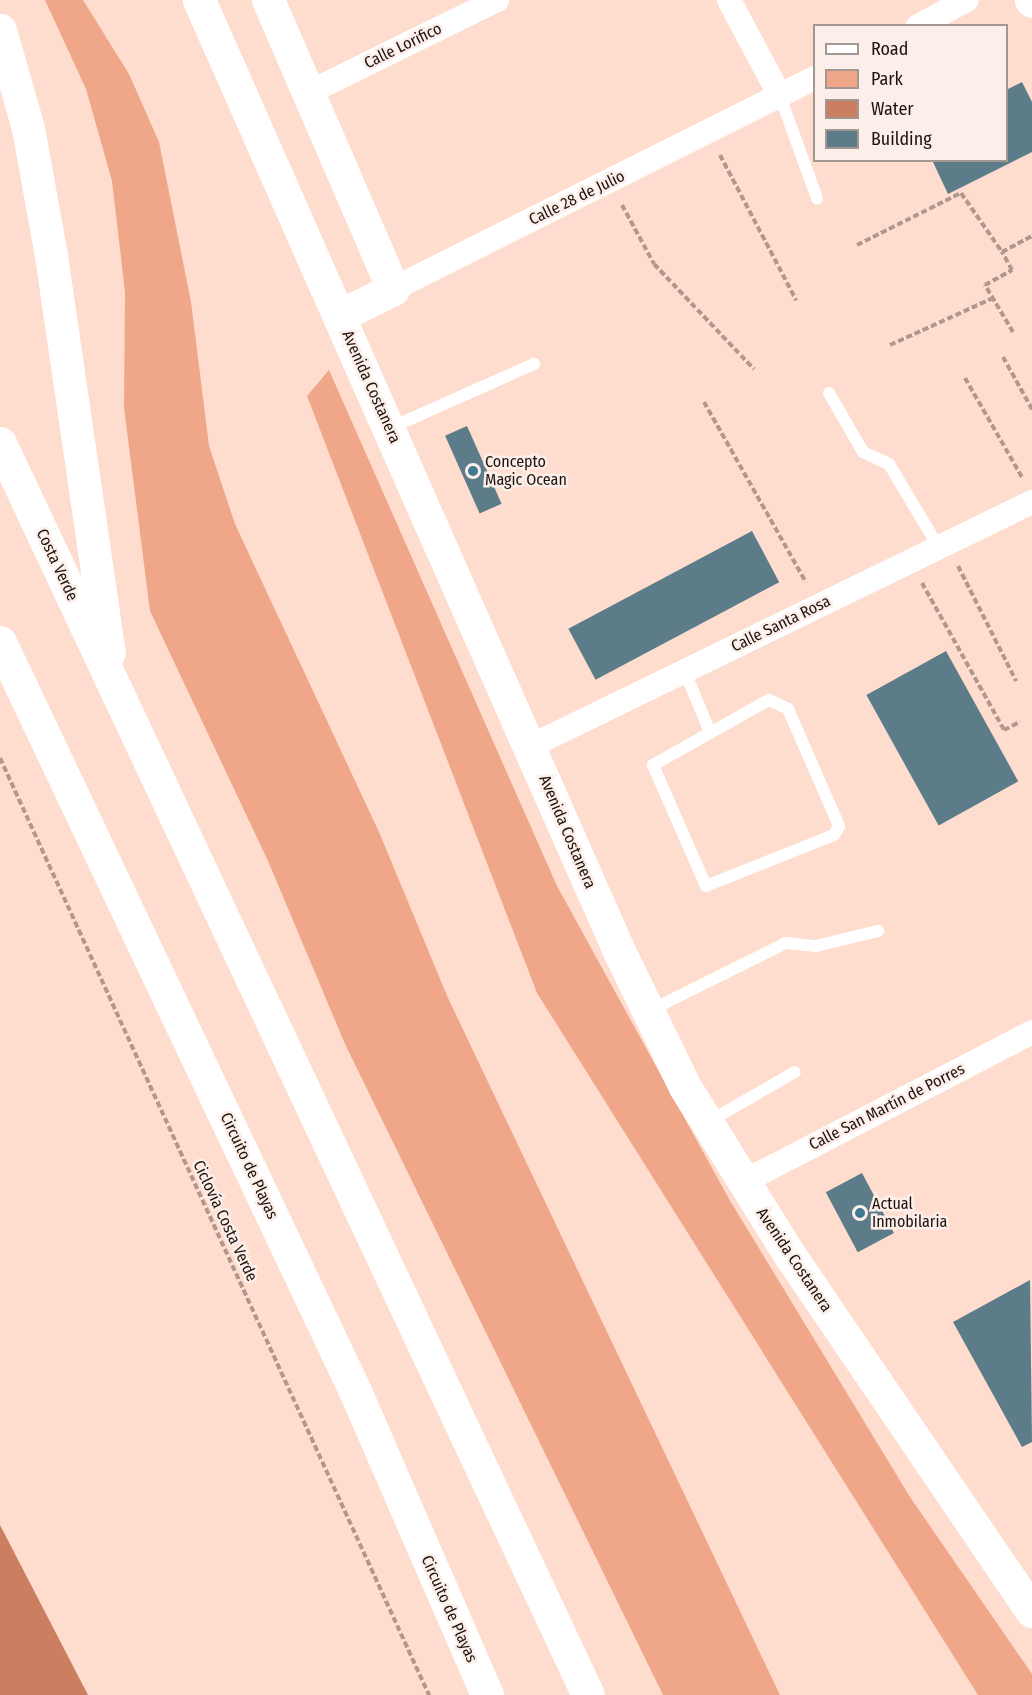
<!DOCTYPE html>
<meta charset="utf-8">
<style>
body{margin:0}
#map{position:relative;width:1032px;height:1695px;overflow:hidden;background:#feddcf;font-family:"Fira Sans Condensed",sans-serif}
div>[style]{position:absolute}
.green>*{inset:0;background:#efa689}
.water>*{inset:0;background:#cc7f60}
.building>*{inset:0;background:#5c7c89;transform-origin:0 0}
.path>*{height:4px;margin-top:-2px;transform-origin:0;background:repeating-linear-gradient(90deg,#b1978c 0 6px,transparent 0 9px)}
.service>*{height:12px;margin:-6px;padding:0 6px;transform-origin:6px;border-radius:6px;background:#fff}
.minor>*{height:24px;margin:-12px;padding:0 12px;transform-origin:12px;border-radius:12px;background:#fff}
.secondary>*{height:33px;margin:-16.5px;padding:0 16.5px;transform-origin:16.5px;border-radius:16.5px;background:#fff}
.primary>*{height:33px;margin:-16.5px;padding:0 16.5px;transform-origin:16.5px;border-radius:16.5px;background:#fff}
.trunk>*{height:33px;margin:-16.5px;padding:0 16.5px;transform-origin:16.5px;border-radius:16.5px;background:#fff}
.dots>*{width:16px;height:16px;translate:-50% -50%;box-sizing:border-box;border:3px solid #fcefe9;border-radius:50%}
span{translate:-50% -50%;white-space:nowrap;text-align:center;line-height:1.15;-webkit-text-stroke:5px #fcefe9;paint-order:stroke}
.street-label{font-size:16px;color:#1e130e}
.poi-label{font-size:16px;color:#1e130e}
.left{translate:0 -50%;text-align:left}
.legend{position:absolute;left:813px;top:24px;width:195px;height:138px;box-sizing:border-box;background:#fcefe9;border:2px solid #a39791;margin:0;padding:8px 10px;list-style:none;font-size:18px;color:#1e130e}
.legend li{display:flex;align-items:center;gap:12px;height:30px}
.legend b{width:30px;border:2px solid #a39791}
</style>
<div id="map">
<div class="green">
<div style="clip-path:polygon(45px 0,83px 0,129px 74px,159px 142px,191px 302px,209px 446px,235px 524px,379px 832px,448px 998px,780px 1695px,663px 1695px,345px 1044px,268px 861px,150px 611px,124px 408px,125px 292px,112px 181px,86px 89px)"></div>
<div style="clip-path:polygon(329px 370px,557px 886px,729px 1199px,910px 1497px,1032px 1674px,1032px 1695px,978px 1695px,537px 993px,307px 396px)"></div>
</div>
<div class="water">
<div style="clip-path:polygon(0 1525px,88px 1695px,0 1695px)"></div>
</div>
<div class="building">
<div style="clip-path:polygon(1022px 82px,1032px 102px,1032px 152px,948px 194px,932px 160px,1006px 160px,1006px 90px)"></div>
<div style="left:467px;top:426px;width:85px;height:24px;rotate:66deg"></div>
<div style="left:752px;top:531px;width:58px;height:208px;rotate:62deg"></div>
<div style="left:946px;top:651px;width:149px;height:91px;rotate:61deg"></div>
<div style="left:862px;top:1173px;width:68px;height:41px;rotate:62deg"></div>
<div style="clip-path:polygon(1030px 1280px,1032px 1442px,1022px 1447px,953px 1322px)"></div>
</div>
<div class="path">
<div style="left:720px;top:155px;width:164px;rotate:62.3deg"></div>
<div style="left:622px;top:205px;width:67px;rotate:61.5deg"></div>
<div style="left:654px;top:264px;width:145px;rotate:46.4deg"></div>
<div style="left:857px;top:245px;width:116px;rotate:-26.6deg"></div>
<div style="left:961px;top:193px;width:72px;rotate:55.2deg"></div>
<div style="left:1013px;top:332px;width:55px;rotate:-120.8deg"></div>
<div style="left:985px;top:285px;width:31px;rotate:-29deg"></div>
<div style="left:1012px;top:270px;width:21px;rotate:-119deg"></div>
<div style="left:1002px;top:252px;width:34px;rotate:-28deg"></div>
<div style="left:890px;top:345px;width:113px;rotate:-24.5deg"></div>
<div style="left:1003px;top:357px;width:60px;rotate:60.9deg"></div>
<div style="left:965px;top:378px;width:116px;rotate:60.1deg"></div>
<div style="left:704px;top:402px;width:207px;rotate:60.5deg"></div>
<div style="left:958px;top:566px;width:129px;rotate:63.2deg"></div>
<div style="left:922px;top:583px;width:168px;rotate:60.8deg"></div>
<div style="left:1004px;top:730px;width:18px;rotate:-27deg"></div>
<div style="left:0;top:758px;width:1031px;rotate:65.4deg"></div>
</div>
<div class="service">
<div style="left:780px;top:96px;width:109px;rotate:70.1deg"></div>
<div style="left:829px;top:393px;width:68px;rotate:60deg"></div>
<div style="left:863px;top:452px;width:29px;rotate:25deg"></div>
<div style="left:889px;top:464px;width:98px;rotate:59.2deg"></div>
<div style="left:390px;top:428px;width:158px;rotate:-24deg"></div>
<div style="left:685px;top:672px;width:65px;rotate:67.4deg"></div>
<div style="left:769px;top:700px;width:21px;rotate:25deg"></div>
<div style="left:788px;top:709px;width:128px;rotate:66.4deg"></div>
<div style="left:839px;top:826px;width:10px;rotate:119deg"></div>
<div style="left:834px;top:835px;width:138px;rotate:158.3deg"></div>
<div style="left:706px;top:886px;width:132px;rotate:-113.7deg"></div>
<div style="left:653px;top:765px;width:133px;rotate:-29.3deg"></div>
<div style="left:649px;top:1011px;width:153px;rotate:-26.4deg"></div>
<div style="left:786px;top:943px;width:30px;rotate:6deg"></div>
<div style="left:816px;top:946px;width:64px;rotate:-13.6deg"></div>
<div style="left:708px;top:1122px;width:100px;rotate:-29.9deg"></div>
</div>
<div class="minor">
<div style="left:729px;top:0;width:109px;rotate:62deg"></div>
<div style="left:918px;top:26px;width:55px;rotate:-28deg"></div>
<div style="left:308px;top:93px;width:211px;rotate:-26.2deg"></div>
<div style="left:393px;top:289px;width:471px;rotate:-26.6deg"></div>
<div style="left:531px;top:746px;width:557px;rotate:-25.97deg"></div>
<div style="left:743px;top:1182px;width:326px;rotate:-27.4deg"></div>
</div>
<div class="secondary">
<div style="left:1031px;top:0;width:1px;rotate:45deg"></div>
</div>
<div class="primary">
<div style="left:199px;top:0;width:1040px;rotate:66.17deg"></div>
<div style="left:619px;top:951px;width:151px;rotate:64.1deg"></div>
<div style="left:685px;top:1087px;width:200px;rotate:58.1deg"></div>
<div style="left:791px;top:1257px;width:428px;rotate:55.8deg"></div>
<div style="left:268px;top:0;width:315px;rotate:66.6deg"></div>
<div style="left:393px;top:289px;width:60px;rotate:153.4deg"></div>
</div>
<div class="trunk">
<div style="left:0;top:30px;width:102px;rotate:74.1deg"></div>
<div style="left:28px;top:128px;width:130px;rotate:79.8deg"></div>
<div style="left:51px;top:256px;width:401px;rotate:81.7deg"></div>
<div style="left:0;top:443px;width:1383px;rotate:64.84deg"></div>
<div style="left:0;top:642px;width:829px;rotate:64.64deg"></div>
<div style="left:355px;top:1391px;width:331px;rotate:66.5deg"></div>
</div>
<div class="dots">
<div style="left:473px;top:471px;background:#3d7990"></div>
<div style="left:860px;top:1213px;background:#3d7990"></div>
</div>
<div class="street-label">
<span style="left:403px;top:46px;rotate:-26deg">Calle Lorifico</span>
<span style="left:577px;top:198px;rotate:-26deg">Calle 28 de Julio</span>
<span style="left:371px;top:387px;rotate:66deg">Avenida Costanera</span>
<span style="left:57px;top:565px;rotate:65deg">Costa Verde</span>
<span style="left:781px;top:624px;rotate:-26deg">Calle Santa Rosa</span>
<span style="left:567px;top:832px;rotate:67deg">Avenida Costanera</span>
<span style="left:887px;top:1107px;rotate:-27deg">Calle San Martín de Porres</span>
<span style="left:249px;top:1166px;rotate:65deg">Circuito de Playas</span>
<span style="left:225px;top:1221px;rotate:65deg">Ciclovía Costa Verde</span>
<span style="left:794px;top:1260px;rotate:56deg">Avenida Costanera</span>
<span style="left:449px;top:1609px;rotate:66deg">Circuito de Playas</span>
</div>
<div class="poi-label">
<span class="left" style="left:485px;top:471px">Concepto<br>Magic Ocean</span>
<span class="left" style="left:872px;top:1213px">Actual<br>Inmobilaria</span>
</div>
<ul class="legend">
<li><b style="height:8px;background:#fff"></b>Road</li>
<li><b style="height:16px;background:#efa689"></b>Park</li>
<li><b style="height:16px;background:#cc7f60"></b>Water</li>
<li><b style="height:16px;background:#5c7c89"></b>Building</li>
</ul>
</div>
